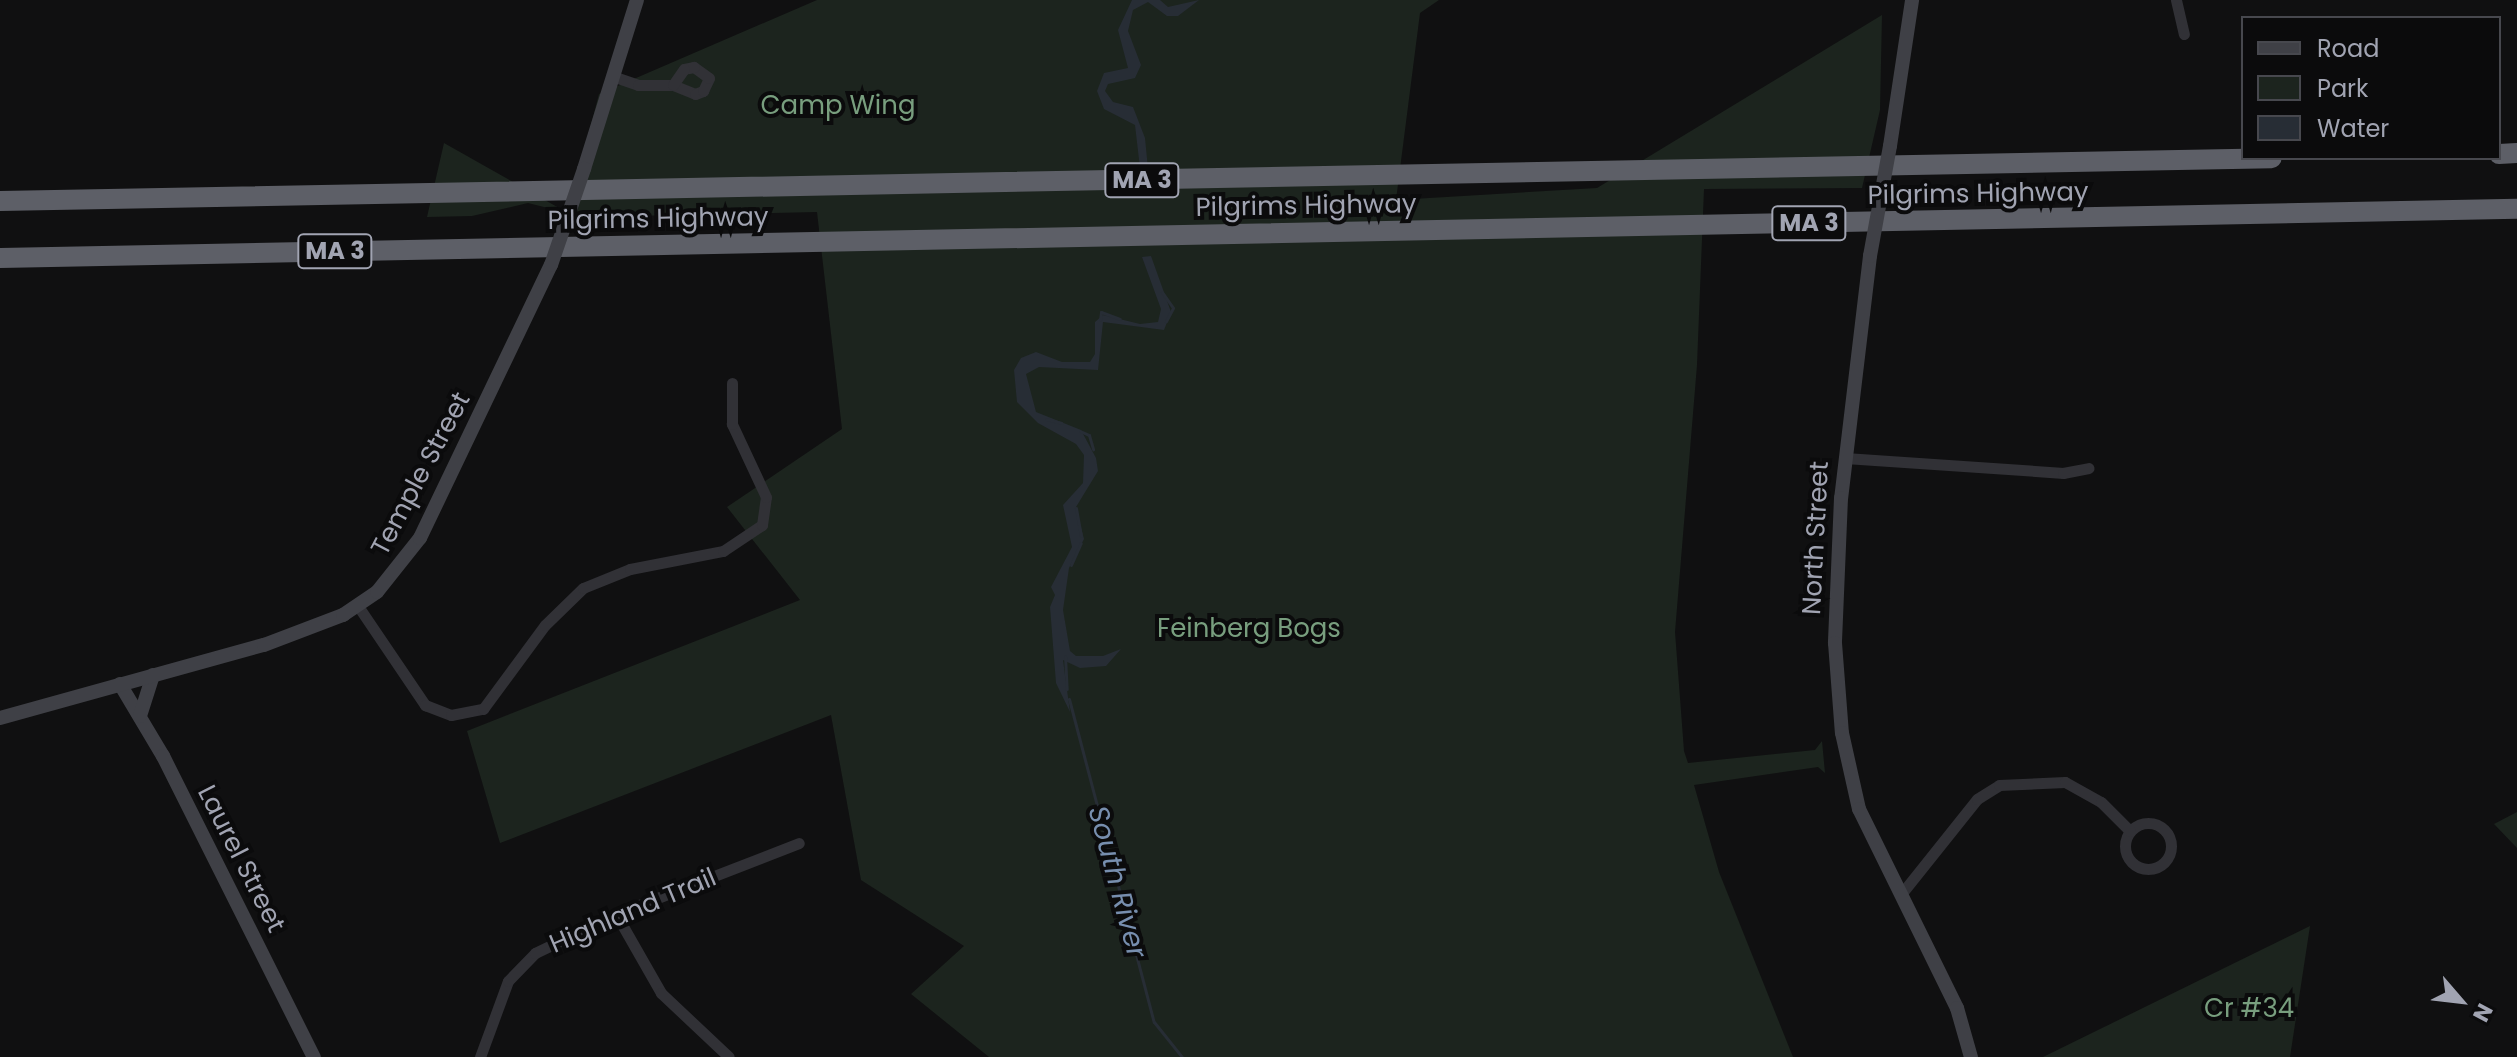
<!DOCTYPE html>
<style>
body{margin:0}
#map{position:relative;width:2517px;height:1057px;overflow:hidden;background:#101011;font-family:Poppins,sans-serif}
div>[style]{position:absolute}
.green>*{inset:0;background:#1c241e}
.water>*{inset:0;background:#272d35}
.stream>*{height:3px;margin:-1.5px;padding:0 1.5px;transform-origin:1.5px;border-radius:1.5px;background:#272d35}
.street>*{height:11px;margin:-5.5px;padding:0 5.5px;transform-origin:5.5px;border-radius:5.5px;background:#313136}
.street>.ring{margin:-5.5px;padding:0;box-sizing:content-box;background:none;border:11px solid #313136;border-radius:50%}
.secondary>*{height:14px;margin:-7px;padding:0 7px;transform-origin:7px;border-radius:7px;background:#3f4046}
.highway>*{height:20px;margin:-10px;padding:0 10px;transform-origin:10px;border-radius:10px;background:#5d5f67}
.secondary-bridge>*{height:14px;margin:-7px;padding:0 7px;transform-origin:7px;border-radius:7px;background:#3f4046}
span{translate:-50% -50%;white-space:nowrap;text-align:center;line-height:1.15;-webkit-text-stroke:8px #0b0b0c;paint-order:stroke}
.shield-label span{padding:2px 6px;background:#0b0b0c;border:2px solid;border-radius:6px;-webkit-text-stroke-width:0}
.shield-label{font-size:24px;color:#a1a4b2;font-weight:700}
.park-label{font-size:26px;color:#789e7e}
.street-label{font-size:26px;color:#a1a4b2}
.water-label{font-size:28px;color:#778eae;font-style:italic}
.legend{position:absolute;left:2241px;top:16px;width:260px;height:144px;box-sizing:border-box;background:#0b0b0c;border:2px solid #47484e;margin:0;padding:10px 14px;list-style:none;font-size:24px;color:#a1a4b2}
.legend li{display:flex;align-items:center;gap:16px;height:40px}
.legend b{width:40px;border:2px solid #47484e}
.north{position:absolute;left:2421px;top:961px;width:80px;height:80px;-webkit-text-stroke:6px #0b0b0c;paint-order:stroke;rotate:118deg;font-size:22px;font-weight:700;line-height:32px;text-align:center;color:#a1a4b2}
.north::after{content:'';display:block;margin:auto;width:28px;height:36px;background:#a1a4b2;clip-path:polygon(50% 0,100% 100%,50% 72%,0 100%)}
</style>
<div id="map">
<div class="green">
<div style="clip-path:polygon(817px 0,1439px 0,1420px 13px,1396px 200px,1597px 188px,1882px 15px,1880px 110px,1862px 188px,1704px 189px,1697px 365px,1675px 632px,1684px 751px,1688px 763px,1815px 750px,1822px 741px,1825px 773px,1818px 767px,1694px 785px,1719px 872px,1793px 1057px,989px 1057px,911px 994px,964px 946px,861px 880px,831px 715px,500px 843px,467px 731px,800px 600px,727px 507px,842px 429px,817px 212px,584px 217px,528px 203px,472px 216px,427px 217px,444px 143px,568px 213px,599px 94px)"></div>
<div style="clip-path:polygon(2517px 812px,2517px 848px,2494px 824px)"></div>
<div style="clip-path:polygon(2310px 926px,2290px 1057px,2043px 1057px)"></div>
</div>
<div class="water">
<div style="clip-path:polygon(1132px 0,1160px 0,1168px 7px,1199px 0,1178px 16px,1167px 16px,1148px 2px,1133px 10px,1128px 31px,1141px 65px,1135px 78px,1108px 84px,1105px 91px,1113px 102px,1133px 107px,1145px 138px,1148px 169px,1140px 168px,1135px 125px,1104px 109px,1097px 91px,1104px 73px,1128px 68px,1118px 30px)"></div>
<div style="clip-path:polygon(1151px 256px,1171px 312px,1164px 330px,1103px 322px,1098px 370px,1039px 367px,1026px 374px,1036px 412px,1081px 430px,1096px 458px,1098px 471px,1076px 507px,1084px 539px,1069px 568px,1063px 610px,1070px 651px,1076px 656px,1103px 656px,1121px 649px,1106px 666px,1080px 668px,1063px 660px,1070px 712px,1056px 683px,1050px 607px,1055px 595px,1051px 587px,1072px 547px,1063px 505px,1083px 483px,1084px 455px,1076px 444px,1038px 423px,1017px 402px,1014px 370px,1021px 358px,1036px 352px,1062px 362px,1090px 362px,1095px 354px,1095px 322px,1103px 315px,1140px 324px,1158px 322px,1161px 309px,1142px 257px)"></div>
</div>
<div class="stream">
<div style="left:1162px;top:292px;width:19px;rotate:55deg"></div>
<div style="left:1173px;top:308px;width:15px;rotate:118deg"></div>
<div style="left:1100px;top:320px;width:8px;rotate:-83deg"></div>
<div style="left:1101px;top:312px;width:20px;rotate:20deg"></div>
<div style="left:1046px;top:419px;width:16px;rotate:14deg"></div>
<div style="left:1080px;top:431px;width:10px;rotate:24deg"></div>
<div style="left:1089px;top:435px;width:15px;rotate:74deg"></div>
<div style="left:1076px;top:508px;width:28px;rotate:80deg"></div>
<div style="left:1071px;top:565px;width:24px;rotate:-66deg"></div>
<div style="left:1065px;top:656px;width:33px;rotate:87deg"></div>
<div style="left:1069px;top:699px;width:334px;rotate:75.3deg"></div>
<div style="left:1154px;top:1022px;width:45px;rotate:51.3deg"></div>
</div>
<div class="street">
<div style="left:2176px;top:0;width:35px;rotate:77deg"></div>
<div style="left:615px;top:77px;width:24px;rotate:19deg"></div>
<div style="left:638px;top:85px;width:35px"></div>
<div style="left:673px;top:85px;width:24px;rotate:22deg"></div>
<div style="left:695px;top:94px;width:9px;rotate:-21deg"></div>
<div style="left:703px;top:91px;width:14px;rotate:-65deg"></div>
<div style="left:709px;top:78px;width:19px;rotate:-144deg"></div>
<div style="left:694px;top:67px;width:10px;rotate:169deg"></div>
<div style="left:684px;top:69px;width:19px;rotate:125deg"></div>
<div style="left:1845px;top:458px;width:219px;rotate:3.9deg"></div>
<div style="left:2063px;top:473px;width:26px;rotate:-11deg"></div>
<div style="left:358px;top:606px;width:120px;rotate:55.9deg"></div>
<div style="left:425px;top:705px;width:28px;rotate:21deg"></div>
<div style="left:451px;top:715px;width:33px;rotate:-11deg"></div>
<div style="left:483px;top:709px;width:104px;rotate:-53.6deg"></div>
<div style="left:545px;top:625px;width:53px;rotate:-44.2deg"></div>
<div style="left:583px;top:588px;width:51px;rotate:-22deg"></div>
<div style="left:630px;top:569px;width:95px;rotate:-11deg"></div>
<div style="left:723px;top:551px;width:47px;rotate:-33.7deg"></div>
<div style="left:762px;top:525px;width:28px;rotate:-82deg"></div>
<div style="left:766px;top:497px;width:81px;rotate:-115deg"></div>
<div style="left:732px;top:424px;width:41px;rotate:-90deg"></div>
<div class="ring" style="left:2125px;top:823px;width:35px;height:35px"></div>
<div style="left:1902px;top:893px;width:120px;rotate:-51.4deg"></div>
<div style="left:1977px;top:799px;width:26px;rotate:-32deg"></div>
<div style="left:1999px;top:785px;width:66px;rotate:-2.6deg"></div>
<div style="left:2065px;top:782px;width:41px;rotate:29.1deg"></div>
<div style="left:2101px;top:802px;width:41px;rotate:45deg"></div>
<div style="left:616px;top:914px;width:91px;rotate:60.3deg"></div>
<div style="left:661px;top:993px;width:93px;rotate:43.3deg"></div>
<div style="left:480px;top:1057px;width:81px;rotate:-69.8deg"></div>
<div style="left:508px;top:981px;width:39px;rotate:-46deg"></div>
<div style="left:535px;top:953px;width:90px;rotate:-25.7deg"></div>
<div style="left:616px;top:914px;width:196px;rotate:-21.2deg"></div>
</div>
<div class="secondary">
<div style="left:1890px;top:146px;width:148px;rotate:-81.4deg"></div>
<div style="left:584px;top:169px;width:177px;rotate:-72.6deg"></div>
<div style="left:1870px;top:256px;width:244px;rotate:96.8deg"></div>
<div style="left:1841px;top:498px;width:145px;rotate:92.4deg"></div>
<div style="left:1835px;top:643px;width:90px;rotate:85.6deg"></div>
<div style="left:1842px;top:733px;width:78px;rotate:77.4deg"></div>
<div style="left:1859px;top:809px;width:222px;rotate:63.8deg"></div>
<div style="left:1957px;top:1008px;width:51px;rotate:74.1deg"></div>
<div style="left:120px;top:684px;width:84px;rotate:59.2deg"></div>
<div style="left:163px;top:756px;width:337px;rotate:63.4deg"></div>
<div style="left:140px;top:716px;width:43px;rotate:-72.4deg"></div>
<div style="left:0;top:718px;width:274px;rotate:-15.5deg"></div>
<div style="left:264px;top:645px;width:85px;rotate:-20.8deg"></div>
<div style="left:343px;top:615px;width:41px;rotate:-34.1deg"></div>
<div style="left:377px;top:592px;width:69px;rotate:-51.5deg"></div>
<div style="left:420px;top:538px;width:303px;rotate:-64.4deg"></div>
</div>
<div class="highway">
<div style="left:2499px;top:154px;width:18px;rotate:-3deg"></div>
<div style="left:0;top:201px;width:2272px;rotate:-1.08deg"></div>
<div style="left:0;top:258px;width:2517px;rotate:-1.12deg"></div>
</div>
<div class="secondary-bridge">
<div style="left:1870px;top:256px;width:112px;rotate:-79.7deg"></div>
<div style="left:551px;top:265px;width:102px;rotate:-71deg"></div>
</div>
<div class="shield-label">
<span style="left:1142px;top:180px">MA 3</span>
<span style="left:1809px;top:223px">MA 3</span>
<span style="left:335px;top:251px">MA 3</span>
</div>
<div class="park-label">
<span style="left:838px;top:106px">Camp Wing</span>
<span style="left:1249px;top:629px">Feinberg Bogs</span>
<span style="left:2249px;top:1009px">Cr #34</span>
</div>
<div class="street-label">
<span style="left:1978px;top:194px;rotate:-1deg">Pilgrims Highway</span>
<span style="left:1306px;top:206px;rotate:-1deg">Pilgrims Highway</span>
<span style="left:658px;top:219px;rotate:-1deg">Pilgrims Highway</span>
<span style="left:421px;top:474px;rotate:-62deg">Temple Street</span>
<span style="left:1816px;top:538px;rotate:-87deg">North Street</span>
<span style="left:241px;top:859px;rotate:63deg">Laurel Street</span>
<span style="left:633px;top:911px;rotate:-23deg">Highland Trail</span>
</div>
<div class="water-label">
<span style="left:1117px;top:882px;rotate:75deg">South River</span>
</div>
<ul class="legend">
<li><b style="height:10px;background:#3f4046"></b>Road</li>
<li><b style="height:22px;background:#1c241e"></b>Park</li>
<li><b style="height:22px;background:#272d35"></b>Water</li>
</ul>
<div class="north">N</div>
</div>
